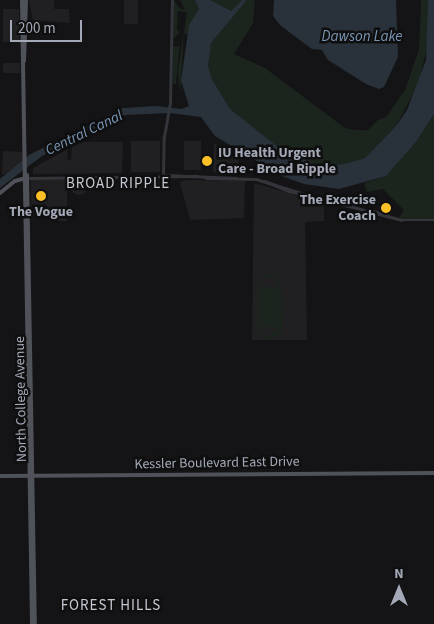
<!DOCTYPE html>
<style>
body{margin:0}
#map{position:relative;width:434px;height:624px;overflow:hidden;background:#141416;font-family:"Source Sans 3",sans-serif}
div>[style]{position:absolute}
.built>*{inset:0;background:#202023;transform-origin:0 0}
.round{border-radius:50%}
.green>*{inset:0;background:#1b241d;transform-origin:0 0}
.water>*{inset:0;background:#29323a}
.minor>*{height:2.5px;margin:-1.25px;padding:0 1.25px;transform-origin:1.25px;border-radius:1.25px;background:#34353b}
.major>*{height:4px;margin:-2px;padding:0 2px;transform-origin:2px;border-radius:2px;background:#50525a}
.dots>*{width:14px;height:14px;translate:-50% -50%;box-sizing:border-box;border:2px solid #0f0f10;border-radius:50%}
span{translate:-50% -50%;white-space:nowrap;text-align:center;line-height:1.15;-webkit-text-stroke:5px #0f0f10;paint-order:stroke}
.poi-label{font-size:14px;color:#a4a9b7;font-weight:700}
.left{translate:0 -50%;text-align:left}
.right{translate:-100% -50%;text-align:right}
.street-label{font-size:14px;color:#a4a9b7}
.water-label{font-size:15px;color:#7995b4;font-style:italic}
.neighbourhood-label{font-size:15px;color:#c6c8d2;letter-spacing:1px}
.north{position:absolute;left:374px;top:564px;width:50px;height:50px;-webkit-text-stroke:4px #0f0f10;paint-order:stroke;rotate:0deg;font-size:14px;font-weight:700;line-height:20px;text-align:center;color:#a4a9b7}
.north::after{content:'';display:block;margin:auto;width:18px;height:22px;background:#a4a9b7;clip-path:polygon(50% 0,100% 100%,50% 72%,0 100%)}
.scale{position:absolute;left:10px;top:20px;width:72px;height:22px;box-sizing:border-box;border:2px solid #a4a9b7;border-top:0;padding-left:6px;font-size:15px;line-height:18px;white-space:nowrap;color:#a4a9b7;-webkit-text-stroke:4px #0f0f10;paint-order:stroke}
</style>
<div id="map">
<div class="built">
<div style="clip-path:polygon(29px 0,54px 0,54px 9px,69px 9px,70px 23px,33px 20px)"></div>
<div style="left:124px;top:0;width:14px;height:24px"></div>
<div style="left:3px;top:9px;width:16px;height:33px"></div>
<div style="left:20px;top:63px;width:10px;height:17px;rotate:90deg"></div>
<div style="left:131px;top:141px;width:29px;height:31px"></div>
<div style="left:184px;top:141px;width:17px;height:29px"></div>
<div style="clip-path:polygon(84px 142px,123px 142px,122px 173px,33px 174px,33px 168px,68px 149px,67px 159px,71px 160px,72px 147px)"></div>
<div style="clip-path:polygon(214px 143px,224px 148px,224px 153px,238px 158px,239px 165px,252px 168px,252px 173px,213px 172px)"></div>
<div style="clip-path:polygon(3px 151px,23px 152px,23px 160px,6px 174px,2px 174px)"></div>
<div class="round" style="left:70px;top:177px;width:18px;height:18px"></div>
<div style="clip-path:polygon(31px 180px,67px 180px,67px 221px,49px 221px,49px 216px,31px 216px)"></div>
<div style="clip-path:polygon(183px 180px,245px 181px,244px 218px,190px 220px,180px 183px)"></div>
<div style="clip-path:polygon(254px 183px,324px 203px,324px 221px,305px 222px,307px 340px,252px 340px)"></div>
</div>
<div class="green">
<div style="clip-path:polygon(174px 0,179px 8px,185px 10px,180px 0,195px 0,199px 9px,187px 35px,184px 33px,180px 94px,178px 70px,187px 12px,178px 11px,177px 30px,180px 32px,173px 39px)"></div>
<div style="clip-path:polygon(210px 0,242px 0,232px 11px,221px 8px)"></div>
<div style="clip-path:polygon(247px 0,255px 0,253px 23px,234px 54px,265px 68px,345px 128px,356px 130px,368px 130px,378px 120px,386px 117px,405px 90px,419px 49px,421px 0,428px 0,429px 39px,418px 85px,396px 126px,365px 158px,345px 164px,319px 166px,277px 146px,230px 109px,212px 79px,208px 66px,209px 52px,211px 43px)"></div>
<div style="clip-path:polygon(180px 41px,176px 84px,173px 84px,173px 96px,173px 46px,179px 47px)"></div>
<div style="clip-path:polygon(434px 114px,434px 220px,398px 220px,404px 210px,383px 189px,367px 192px,364px 183px,386px 176px,416px 142px)"></div>
<div style="clip-path:polygon(evenodd,265px 275px,275px 276px,281px 285px,282px 332px,272px 339px,263px 337px,257px 328px,257px 285px,265px 275px,265px 277px,274px 278px,279px 287px,279px 328px,269px 337px,261px 333px,259px 326px,259px 285px,265px 277px)"></div>
<div style="left:260px;top:287px;width:18px;height:40px"></div>
</div>
<div class="water">
<div style="clip-path:polygon(195px 0,210px 0,231px 11px,242px 0,247px 0,211px 43px,208px 66px,212px 79px,230px 109px,277px 146px,319px 166px,345px 164px,365px 158px,396px 126px,407px 110px,426px 60px,428px 0,434px 0,434px 114px,416px 142px,386px 176px,339px 189px,304px 184px,282px 176px,215px 136px,201px 117px,170px 113px,125px 115px,42px 156px,0 188px,0 179px,29px 155px,123px 108px,156px 106px,181px 109px,189px 106px,181px 81px,189px 25px,199px 9px)"></div>
<div style="clip-path:polygon(274px 0,396px 0,398px 57px,384px 87px,379px 89px,366px 84px,328px 60px,322px 50px,312px 49px,281px 26px,273px 16px)"></div>
</div>
<div class="minor">
<div style="left:165px;top:175px;width:71px;rotate:2.4deg"></div>
<div style="left:163px;top:176px;width:39px;rotate:-89deg"></div>
<div style="left:164px;top:137px;width:35px;rotate:-80deg"></div>
<div style="left:170px;top:103px;width:103px;rotate:-88.9deg"></div>
<div style="left:30px;top:178px;width:167px;rotate:-0.7deg"></div>
<div style="left:206px;top:178px;width:50px;rotate:1.1deg"></div>
<div style="left:256px;top:179px;width:85px;rotate:17.2deg"></div>
<div style="left:337px;top:204px;width:17px;rotate:7deg"></div>
<div style="left:265px;top:181px;width:26px;rotate:23deg"></div>
<div style="left:289px;top:191px;width:39px;rotate:13deg"></div>
<div style="left:334px;top:202px;width:70px;rotate:14.8deg"></div>
<div style="left:402px;top:220px;width:32px"></div>
<div style="left:371px;top:210px;width:20px;rotate:20deg"></div>
</div>
<div class="major">
<div style="left:22px;top:0;width:624px;rotate:89.08deg"></div>
<div style="left:24px;top:61px;width:61px;rotate:-88.1deg"></div>
<div style="left:27px;top:175px;width:449px;rotate:89deg"></div>
<div style="left:0;top:193px;width:19px;rotate:-39deg"></div>
<div style="left:15px;top:181px;width:11px;rotate:-15deg"></div>
<div style="left:0;top:476px;width:434px;rotate:-0.4deg"></div>
</div>
<div class="dots">
<div style="left:207px;top:161px;background:#fbc026"></div>
<div style="left:41px;top:196px;background:#fbc026"></div>
<div style="left:386px;top:208px;background:#fbc026"></div>
</div>
<div class="poi-label">
<span class="left" style="left:218px;top:161px">IU Health Urgent<br>Care - Broad Ripple</span>
<span class="right" style="left:376px;top:208px">The Exercise<br>Coach</span>
<span style="left:41px;top:212px">The Vogue</span>
</div>
<div class="street-label">
<span style="left:21px;top:399px;rotate:-91deg">North College Avenue</span>
<span style="left:217px;top:463px;rotate:-1deg">Kessler Boulevard East Drive</span>
</div>
<div class="water-label">
<span style="left:362px;top:37px">Dawson Lake</span>
<span style="left:84px;top:133px;rotate:-26deg">Central Canal</span>
</div>
<div class="neighbourhood-label">
<span style="left:118px;top:184px">BROAD RIPPLE</span>
<span style="left:111px;top:606px">FOREST HILLS</span>
</div>
<div class="north">N</div>
<div class="scale">200 m</div>
</div>
